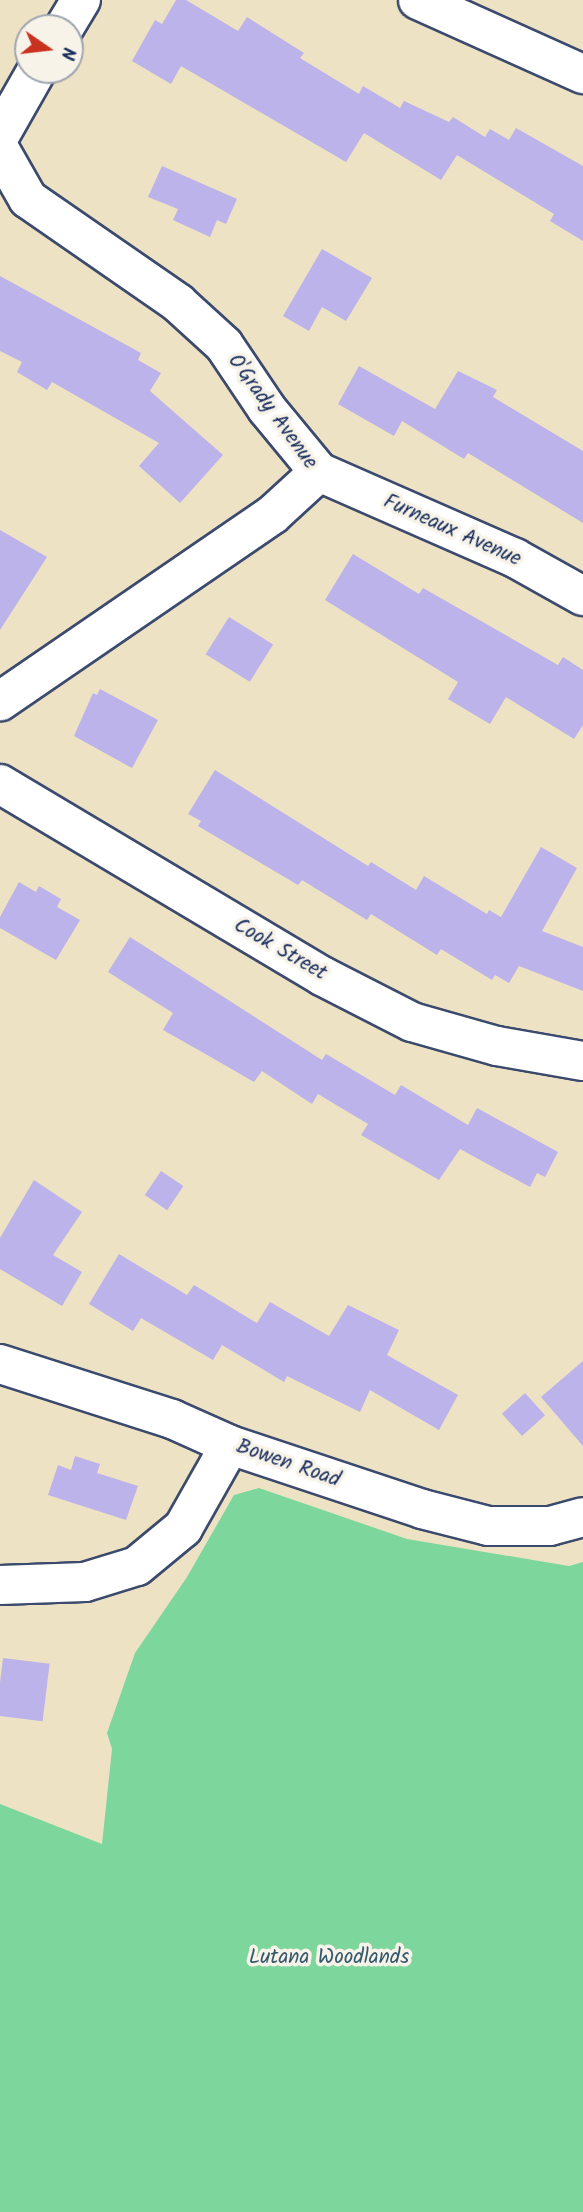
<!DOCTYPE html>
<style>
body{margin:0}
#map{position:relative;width:583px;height:2212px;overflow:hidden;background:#eee2c4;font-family:Kalam,sans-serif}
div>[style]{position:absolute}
.green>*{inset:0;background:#7dd79d}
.building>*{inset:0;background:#bbb3e9;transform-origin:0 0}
.roads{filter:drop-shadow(2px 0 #3b4a6d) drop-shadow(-2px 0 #3b4a6d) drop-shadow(0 2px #3b4a6d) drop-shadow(0 -2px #3b4a6d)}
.minor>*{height:38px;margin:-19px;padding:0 19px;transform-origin:19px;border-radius:19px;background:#fff}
span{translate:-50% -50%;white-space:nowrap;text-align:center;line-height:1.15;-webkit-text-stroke:7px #f7f3e8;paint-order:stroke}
.street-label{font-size:21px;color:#1b2f5e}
.park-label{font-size:21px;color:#34596e}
.north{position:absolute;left:14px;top:14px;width:70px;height:70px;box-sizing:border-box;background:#f7f3e8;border:2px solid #9fa5b1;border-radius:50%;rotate:104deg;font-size:19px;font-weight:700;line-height:28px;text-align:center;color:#1b2f5e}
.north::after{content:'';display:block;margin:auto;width:24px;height:32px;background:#c8321e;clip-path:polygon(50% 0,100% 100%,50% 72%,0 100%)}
</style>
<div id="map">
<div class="green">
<div style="clip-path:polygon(259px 1488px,407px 1539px,569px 1566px,583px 1562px,583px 2212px,0 2212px,0 1804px,102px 1844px,112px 1749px,107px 1733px,135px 1653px,187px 1577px,234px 1495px)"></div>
</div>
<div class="building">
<div style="clip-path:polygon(176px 0,186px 0,238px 31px,247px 17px,304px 53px,300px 58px,359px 94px,363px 86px,400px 108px,404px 101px,449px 122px,453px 117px,485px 137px,490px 129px,509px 140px,516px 128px,583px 166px,583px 241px,550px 221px,554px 214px,457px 155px,441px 180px,364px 133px,346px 162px,181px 66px,171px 84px,132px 61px,155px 20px,162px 24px)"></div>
<div style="clip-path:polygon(162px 166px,237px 199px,226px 224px,217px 220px,210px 237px,173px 220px,178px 209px,148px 197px)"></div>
<div style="clip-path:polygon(322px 249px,372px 278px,346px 321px,322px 307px,309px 331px,283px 316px)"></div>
<div style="clip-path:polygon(0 276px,141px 353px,138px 360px,161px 373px,150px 391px,223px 455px,180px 503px,139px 466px,159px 443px,52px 382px,47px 390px,17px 372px,22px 362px,0 351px)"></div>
<div style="clip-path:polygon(359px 366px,435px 409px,458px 371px,497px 390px,493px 397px,583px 451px,583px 523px,468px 453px,464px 459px,402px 421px,394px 436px,338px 404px)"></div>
<div style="clip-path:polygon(0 530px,47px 557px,0 630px)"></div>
<div style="clip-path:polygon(353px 554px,419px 594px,423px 588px,558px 665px,563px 657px,583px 670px,583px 725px,574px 739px,506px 697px,490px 724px,448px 699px,458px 682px,325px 600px)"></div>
<div style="left:229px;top:617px;width:52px;height:44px;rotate:32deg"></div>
<div style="clip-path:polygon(100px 689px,158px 720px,132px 768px,74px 736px,93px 693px,97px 695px)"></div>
<div style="clip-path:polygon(215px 770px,368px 866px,371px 862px,416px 890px,424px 876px,487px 914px,489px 910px,501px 917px,541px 847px,577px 868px,542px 931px,583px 947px,583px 991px,519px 966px,509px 983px,495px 975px,492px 980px,441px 949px,437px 955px,371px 914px,367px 920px,302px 880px,298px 885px,198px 826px,201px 821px,188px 814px)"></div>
<div style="clip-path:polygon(19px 882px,36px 892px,39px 886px,61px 899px,57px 907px,80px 920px,56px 960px,0 928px,0 917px)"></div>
<div style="clip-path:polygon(130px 937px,322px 1060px,326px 1054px,395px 1095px,401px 1085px,468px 1125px,477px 1108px,558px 1152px,545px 1177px,537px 1173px,530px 1187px,460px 1149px,439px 1180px,361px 1135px,368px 1124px,318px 1094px,312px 1104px,262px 1071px,254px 1082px,209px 1056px,163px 1030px,173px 1013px,108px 972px)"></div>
<div style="left:161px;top:1171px;width:27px;height:29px;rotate:34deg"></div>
<div style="clip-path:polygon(34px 1180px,82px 1212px,53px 1255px,82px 1272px,62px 1306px,0 1269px,0 1238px)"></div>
<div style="clip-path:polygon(119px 1254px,187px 1295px,194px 1285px,257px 1323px,270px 1302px,329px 1336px,348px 1305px,399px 1330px,387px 1355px,458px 1395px,439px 1430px,370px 1390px,360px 1412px,287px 1376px,284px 1382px,222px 1345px,213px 1360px,141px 1318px,133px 1331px,89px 1304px)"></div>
<div style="clip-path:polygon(583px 1361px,583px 1446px,541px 1397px)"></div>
<div style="left:525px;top:1393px;width:30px;height:31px;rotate:48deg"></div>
<div style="clip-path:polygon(75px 1456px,100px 1464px,97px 1473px,138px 1486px,126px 1520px,48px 1495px,58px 1465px,71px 1470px)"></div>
<div style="left:3px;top:1658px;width:47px;height:58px;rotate:7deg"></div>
</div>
<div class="roads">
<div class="minor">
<div style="left:418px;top:0;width:181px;rotate:24.2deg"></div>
<div style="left:64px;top:28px;width:33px;rotate:-59deg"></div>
<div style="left:0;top:135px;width:75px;rotate:-60.4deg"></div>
<div style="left:0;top:150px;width:56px;rotate:60.3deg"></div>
<div style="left:28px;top:199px;width:183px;rotate:34.7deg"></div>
<div style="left:178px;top:303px;width:62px;rotate:42.4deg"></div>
<div style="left:224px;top:345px;width:77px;rotate:56.1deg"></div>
<div style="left:267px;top:409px;width:82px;rotate:50.5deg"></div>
<div style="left:319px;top:472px;width:64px;rotate:137.5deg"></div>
<div style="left:272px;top:515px;width:330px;rotate:145.6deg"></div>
<div style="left:319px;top:472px;width:214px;rotate:23.7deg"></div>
<div style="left:515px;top:558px;width:78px;rotate:29.2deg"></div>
<div style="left:0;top:784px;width:375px;rotate:30.8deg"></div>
<div style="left:322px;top:976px;width:101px;rotate:27.1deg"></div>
<div style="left:412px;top:1022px;width:88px;rotate:15.8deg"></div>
<div style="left:497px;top:1046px;width:87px;rotate:9.9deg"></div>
<div style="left:0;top:1364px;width:181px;rotate:17.7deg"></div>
<div style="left:172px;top:1419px;width:64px;rotate:24.1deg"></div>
<div style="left:230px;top:1445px;width:202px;rotate:18.4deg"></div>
<div style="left:422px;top:1509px;width:68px;rotate:14.4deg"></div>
<div style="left:488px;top:1526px;width:62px"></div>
<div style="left:550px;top:1526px;width:34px;rotate:-15deg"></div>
<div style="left:0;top:1585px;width:85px;rotate:-2deg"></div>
<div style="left:85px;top:1582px;width:54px;rotate:-17.1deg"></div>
<div style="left:137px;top:1566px;width:60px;rotate:-39.6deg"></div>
<div style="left:183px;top:1528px;width:95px;rotate:-60.5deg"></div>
</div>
</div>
<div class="street-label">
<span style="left:272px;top:412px;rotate:54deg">O'Grady Avenue</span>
<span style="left:452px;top:531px;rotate:24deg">Furneaux Avenue</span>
<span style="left:280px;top:950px;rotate:30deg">Cook Street</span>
<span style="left:288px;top:1464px;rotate:19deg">Bowen Road</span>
</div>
<div class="park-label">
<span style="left:329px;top:1958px">Lutana Woodlands</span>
</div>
<div class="north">N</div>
</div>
